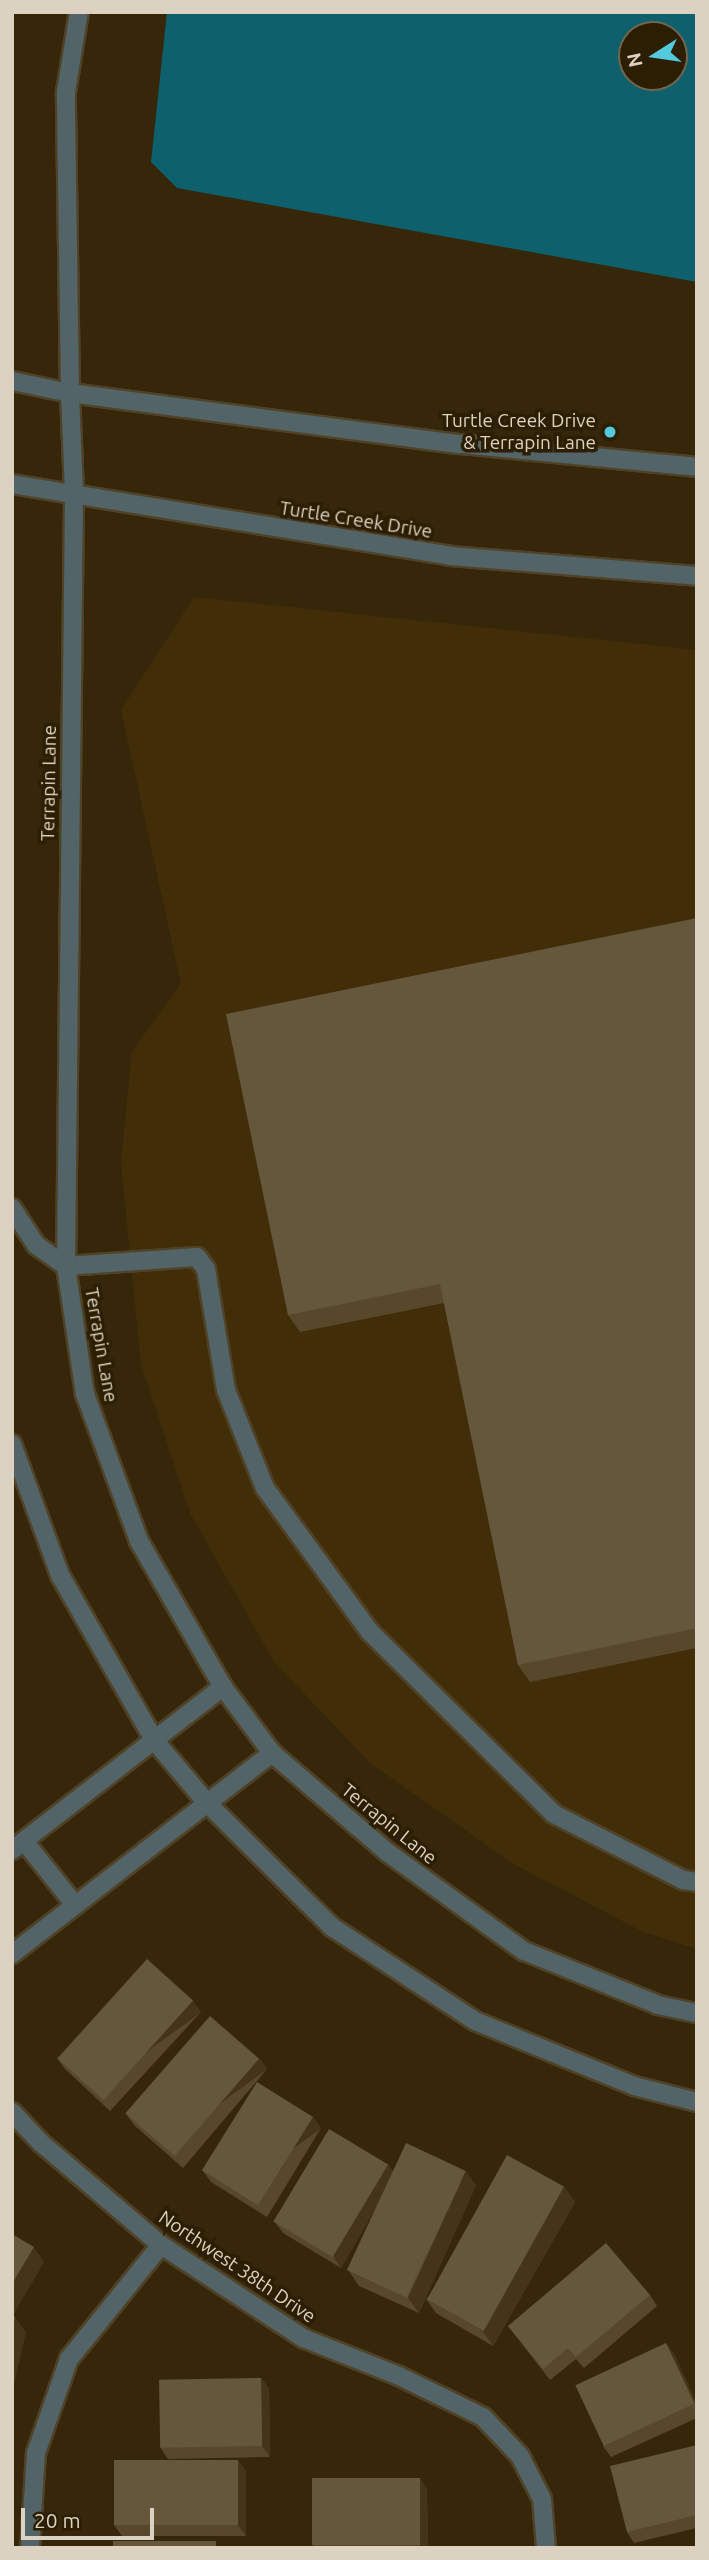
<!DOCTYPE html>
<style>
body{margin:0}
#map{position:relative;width:709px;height:2560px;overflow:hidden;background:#36270a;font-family:Ubuntu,sans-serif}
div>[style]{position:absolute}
.built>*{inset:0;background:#412e08}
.water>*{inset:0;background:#0d606c}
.roads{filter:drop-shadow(2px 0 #504227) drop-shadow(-2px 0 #504227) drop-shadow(0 2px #504227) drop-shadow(0 -2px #504227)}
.service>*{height:18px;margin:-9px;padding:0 9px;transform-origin:9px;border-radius:9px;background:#526467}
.minor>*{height:18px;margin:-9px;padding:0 9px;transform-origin:9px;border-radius:9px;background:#526467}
.tertiary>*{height:18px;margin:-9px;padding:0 9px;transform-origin:9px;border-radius:9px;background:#526467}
.wall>*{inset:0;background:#57482c}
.shaded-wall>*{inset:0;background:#443518;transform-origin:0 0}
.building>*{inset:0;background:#65573c;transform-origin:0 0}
.dots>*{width:19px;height:19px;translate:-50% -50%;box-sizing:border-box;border:4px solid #2c1e01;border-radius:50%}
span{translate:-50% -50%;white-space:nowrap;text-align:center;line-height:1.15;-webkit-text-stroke:7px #2c1e01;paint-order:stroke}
.poi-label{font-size:19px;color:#dbd2c1}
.right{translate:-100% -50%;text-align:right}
.street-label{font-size:19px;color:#dbd2c1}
.frame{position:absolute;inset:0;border:14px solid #dbd2c1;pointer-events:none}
.north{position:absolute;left:618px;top:21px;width:70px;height:70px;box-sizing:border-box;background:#2c1e01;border:2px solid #72664e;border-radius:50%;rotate:258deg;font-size:19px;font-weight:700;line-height:28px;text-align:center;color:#dbd2c1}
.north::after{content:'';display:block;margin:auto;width:24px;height:32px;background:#54cadd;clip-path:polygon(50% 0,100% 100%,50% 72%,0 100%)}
.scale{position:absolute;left:21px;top:2508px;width:133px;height:32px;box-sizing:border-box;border:4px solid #dbd2c1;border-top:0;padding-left:9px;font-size:21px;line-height:24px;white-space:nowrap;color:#dbd2c1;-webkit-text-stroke:5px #2c1e01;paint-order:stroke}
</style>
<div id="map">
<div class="built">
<div style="clip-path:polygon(194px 597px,697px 650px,697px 1949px,643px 1932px,512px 1863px,370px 1763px,274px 1662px,190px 1513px,141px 1364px,121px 1163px,132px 1051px,181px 984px,121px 710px)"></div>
</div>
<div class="water">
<div style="clip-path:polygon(evenodd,167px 12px,697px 12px,697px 282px,177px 188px,151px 162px,167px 12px,632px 35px,674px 35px,674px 77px,632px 77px,632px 35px)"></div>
</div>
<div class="roads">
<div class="service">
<div style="left:70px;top:393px;width:301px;rotate:-90.8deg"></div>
<div style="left:66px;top:92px;width:81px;rotate:-80.8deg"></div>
<div style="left:66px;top:1266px;width:131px;rotate:-3.9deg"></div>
<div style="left:197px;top:1257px;width:15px;rotate:53deg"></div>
<div style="left:206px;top:1269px;width:123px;rotate:80.6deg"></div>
<div style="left:226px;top:1390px;width:105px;rotate:68.3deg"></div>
<div style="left:265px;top:1488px;width:178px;rotate:53.9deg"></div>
<div style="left:370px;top:1632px;width:259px;rotate:44.7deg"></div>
<div style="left:554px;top:1814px;width:145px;rotate:27.1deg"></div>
<div style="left:683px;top:1880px;width:14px;rotate:8deg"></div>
<div style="left:24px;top:1841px;width:82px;rotate:51.4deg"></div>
</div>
<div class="minor">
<div style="left:12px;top:1850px;width:267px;rotate:-37.7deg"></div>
<div style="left:12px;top:1954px;width:329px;rotate:-37.7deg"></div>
<div style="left:12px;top:2112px;width:41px;rotate:47deg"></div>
<div style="left:40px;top:2142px;width:159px;rotate:40.4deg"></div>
<div style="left:161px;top:2245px;width:170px;rotate:33.2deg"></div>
<div style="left:303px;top:2338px;width:103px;rotate:21.6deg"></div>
<div style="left:399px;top:2376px;width:93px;rotate:26deg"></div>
<div style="left:483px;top:2417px;width:54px;rotate:46.5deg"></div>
<div style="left:520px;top:2456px;width:48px;rotate:62.9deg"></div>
<div style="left:542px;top:2499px;width:49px;rotate:85.3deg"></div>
<div style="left:30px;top:2548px;width:95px;rotate:-86.4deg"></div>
<div style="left:36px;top:2453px;width:100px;rotate:-70.7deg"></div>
<div style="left:69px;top:2359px;width:146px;rotate:-51.1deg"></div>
</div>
<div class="tertiary">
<div style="left:12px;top:381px;width:59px;rotate:11.7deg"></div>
<div style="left:70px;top:393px;width:393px;rotate:7.5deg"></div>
<div style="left:460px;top:444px;width:238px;rotate:5.5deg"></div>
<div style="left:70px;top:393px;width:100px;rotate:87.7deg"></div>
<div style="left:74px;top:493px;width:773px;rotate:90.59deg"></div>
<div style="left:66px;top:1266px;width:129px;rotate:81.6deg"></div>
<div style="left:85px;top:1394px;width:157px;rotate:69.8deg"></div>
<div style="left:139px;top:1541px;width:168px;rotate:60.1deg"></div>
<div style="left:223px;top:1687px;width:82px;rotate:53.4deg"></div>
<div style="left:272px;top:1753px;width:152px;rotate:40.7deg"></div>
<div style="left:387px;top:1852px;width:169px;rotate:35.9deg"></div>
<div style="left:524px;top:1951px;width:144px;rotate:21.9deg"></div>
<div style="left:658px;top:2005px;width:40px;rotate:12deg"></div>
<div style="left:12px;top:484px;width:444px;rotate:9.3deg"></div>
<div style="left:450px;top:556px;width:248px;rotate:4.6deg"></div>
<div style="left:12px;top:1208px;width:44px;rotate:57deg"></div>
<div style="left:36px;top:1245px;width:37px;rotate:35deg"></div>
<div style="left:12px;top:1444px;width:140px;rotate:69.9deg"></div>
<div style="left:60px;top:1575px;width:190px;rotate:60.3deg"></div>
<div style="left:154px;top:1740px;width:82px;rotate:49.9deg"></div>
<div style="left:207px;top:1803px;width:176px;rotate:44.8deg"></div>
<div style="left:332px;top:1927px;width:171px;rotate:33.3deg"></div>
<div style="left:475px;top:2021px;width:172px;rotate:22.2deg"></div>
<div style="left:634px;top:2086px;width:65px;rotate:14.3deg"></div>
</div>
</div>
<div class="wall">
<div style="clip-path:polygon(697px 918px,697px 1648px,530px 1682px,518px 1665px,444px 1303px,300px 1332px,288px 1315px)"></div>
<div style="clip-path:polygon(201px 2012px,110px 2111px,65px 2069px,57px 2058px)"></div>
<div style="clip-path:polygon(259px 2058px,267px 2069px,183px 2168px,134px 2125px,126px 2114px)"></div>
<div style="clip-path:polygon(313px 2117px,321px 2128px,267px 2217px,211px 2182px,203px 2171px)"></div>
<div style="clip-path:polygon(388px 2164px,393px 2172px,476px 2185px,419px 2313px,359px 2286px,349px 2271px,382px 2197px,341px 2268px,283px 2233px,275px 2222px)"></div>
<div style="clip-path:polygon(564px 2187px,575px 2202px,493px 2346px,436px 2313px,426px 2299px)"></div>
<div style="clip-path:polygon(650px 2295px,657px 2306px,584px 2368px,576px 2359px,550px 2380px,508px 2326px)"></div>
<div style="clip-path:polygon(666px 2343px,674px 2354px,697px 2404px,697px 2418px,611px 2457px,603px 2446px)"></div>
<div style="clip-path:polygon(261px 2378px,269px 2389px,270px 2457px,168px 2459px,160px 2447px)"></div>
<div style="clip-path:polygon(697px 2445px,697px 2528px,634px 2543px,627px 2532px)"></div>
<div style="clip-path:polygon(246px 2471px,246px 2536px,122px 2536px,114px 2525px)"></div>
<div style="clip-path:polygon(427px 2489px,428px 2548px,313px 2548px,312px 2546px)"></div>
</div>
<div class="shaded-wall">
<div style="left:193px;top:2001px;width:14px;height:134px;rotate:54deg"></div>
<div style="left:259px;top:2058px;width:14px;height:129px;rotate:54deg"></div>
<div style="left:313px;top:2117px;width:14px;height:104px;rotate:54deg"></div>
<div style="clip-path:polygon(388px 2164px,395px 2175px,341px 2268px,333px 2256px)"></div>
<div style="clip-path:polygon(466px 2171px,476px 2185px,419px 2313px,408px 2298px)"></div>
<div style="clip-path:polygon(564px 2187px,575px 2202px,493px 2346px,483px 2332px)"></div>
<div style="clip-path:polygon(34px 2247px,44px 2262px,12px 2317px,12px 2284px)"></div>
<div style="clip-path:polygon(15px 2317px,26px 2332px,14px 2385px,12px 2382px,12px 2332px)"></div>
<div style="clip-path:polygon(666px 2343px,674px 2354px,697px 2404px,697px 2408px)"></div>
<div style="clip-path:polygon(261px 2378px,269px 2389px,270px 2457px,262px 2446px)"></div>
<div style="clip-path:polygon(238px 2460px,246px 2471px,246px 2536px,238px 2525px)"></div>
<div style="clip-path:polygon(420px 2478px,427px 2489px,428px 2548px,422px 2548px,420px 2545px)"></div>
</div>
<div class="building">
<div style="clip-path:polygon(697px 918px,697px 1628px,518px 1665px,440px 1284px,288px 1315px,226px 1014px)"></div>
<div style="left:147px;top:1959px;width:62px;height:134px;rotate:42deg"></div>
<div style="left:210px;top:2016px;width:65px;height:129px;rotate:41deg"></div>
<div style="left:257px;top:2082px;width:66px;height:104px;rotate:32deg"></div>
<div style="left:329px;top:2129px;width:69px;height:108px;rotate:31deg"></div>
<div style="left:406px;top:2143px;width:66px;height:140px;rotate:25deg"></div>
<div style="left:507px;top:2155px;width:65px;height:165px;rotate:29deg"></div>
<div style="clip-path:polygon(12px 2234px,34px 2247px,12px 2284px)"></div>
<div style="clip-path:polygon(606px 2243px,650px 2295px,576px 2357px,568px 2348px,543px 2369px,508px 2326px)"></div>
<div style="clip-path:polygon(12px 2316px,15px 2317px,12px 2332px)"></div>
<div style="left:666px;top:2343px;width:67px;height:100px;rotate:65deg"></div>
<div style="left:261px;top:2378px;width:68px;height:102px;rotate:89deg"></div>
<div style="clip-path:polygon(697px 2445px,697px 2515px,627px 2532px,610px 2466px)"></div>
<div style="left:114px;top:2460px;width:124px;height:65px"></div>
<div style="left:420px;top:2478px;width:67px;height:108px;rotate:90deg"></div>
<div style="left:113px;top:2541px;width:103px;height:7px"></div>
</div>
<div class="dots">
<div style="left:610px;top:432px;background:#54cadd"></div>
</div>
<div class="poi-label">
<span class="right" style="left:596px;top:432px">Turtle Creek Drive<br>&amp; Terrapin Lane</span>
</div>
<div class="street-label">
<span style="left:356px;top:520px;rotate:9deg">Turtle Creek Drive</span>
<span style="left:49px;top:783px;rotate:-89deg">Terrapin Lane</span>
<span style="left:101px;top:1345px;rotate:80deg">Terrapin Lane</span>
<span style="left:389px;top:1824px;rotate:39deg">Terrapin Lane</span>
<span style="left:237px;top:2267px;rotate:34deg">Northwest 38th Drive</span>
</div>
<div class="frame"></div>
<div class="north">N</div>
<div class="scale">20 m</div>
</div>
